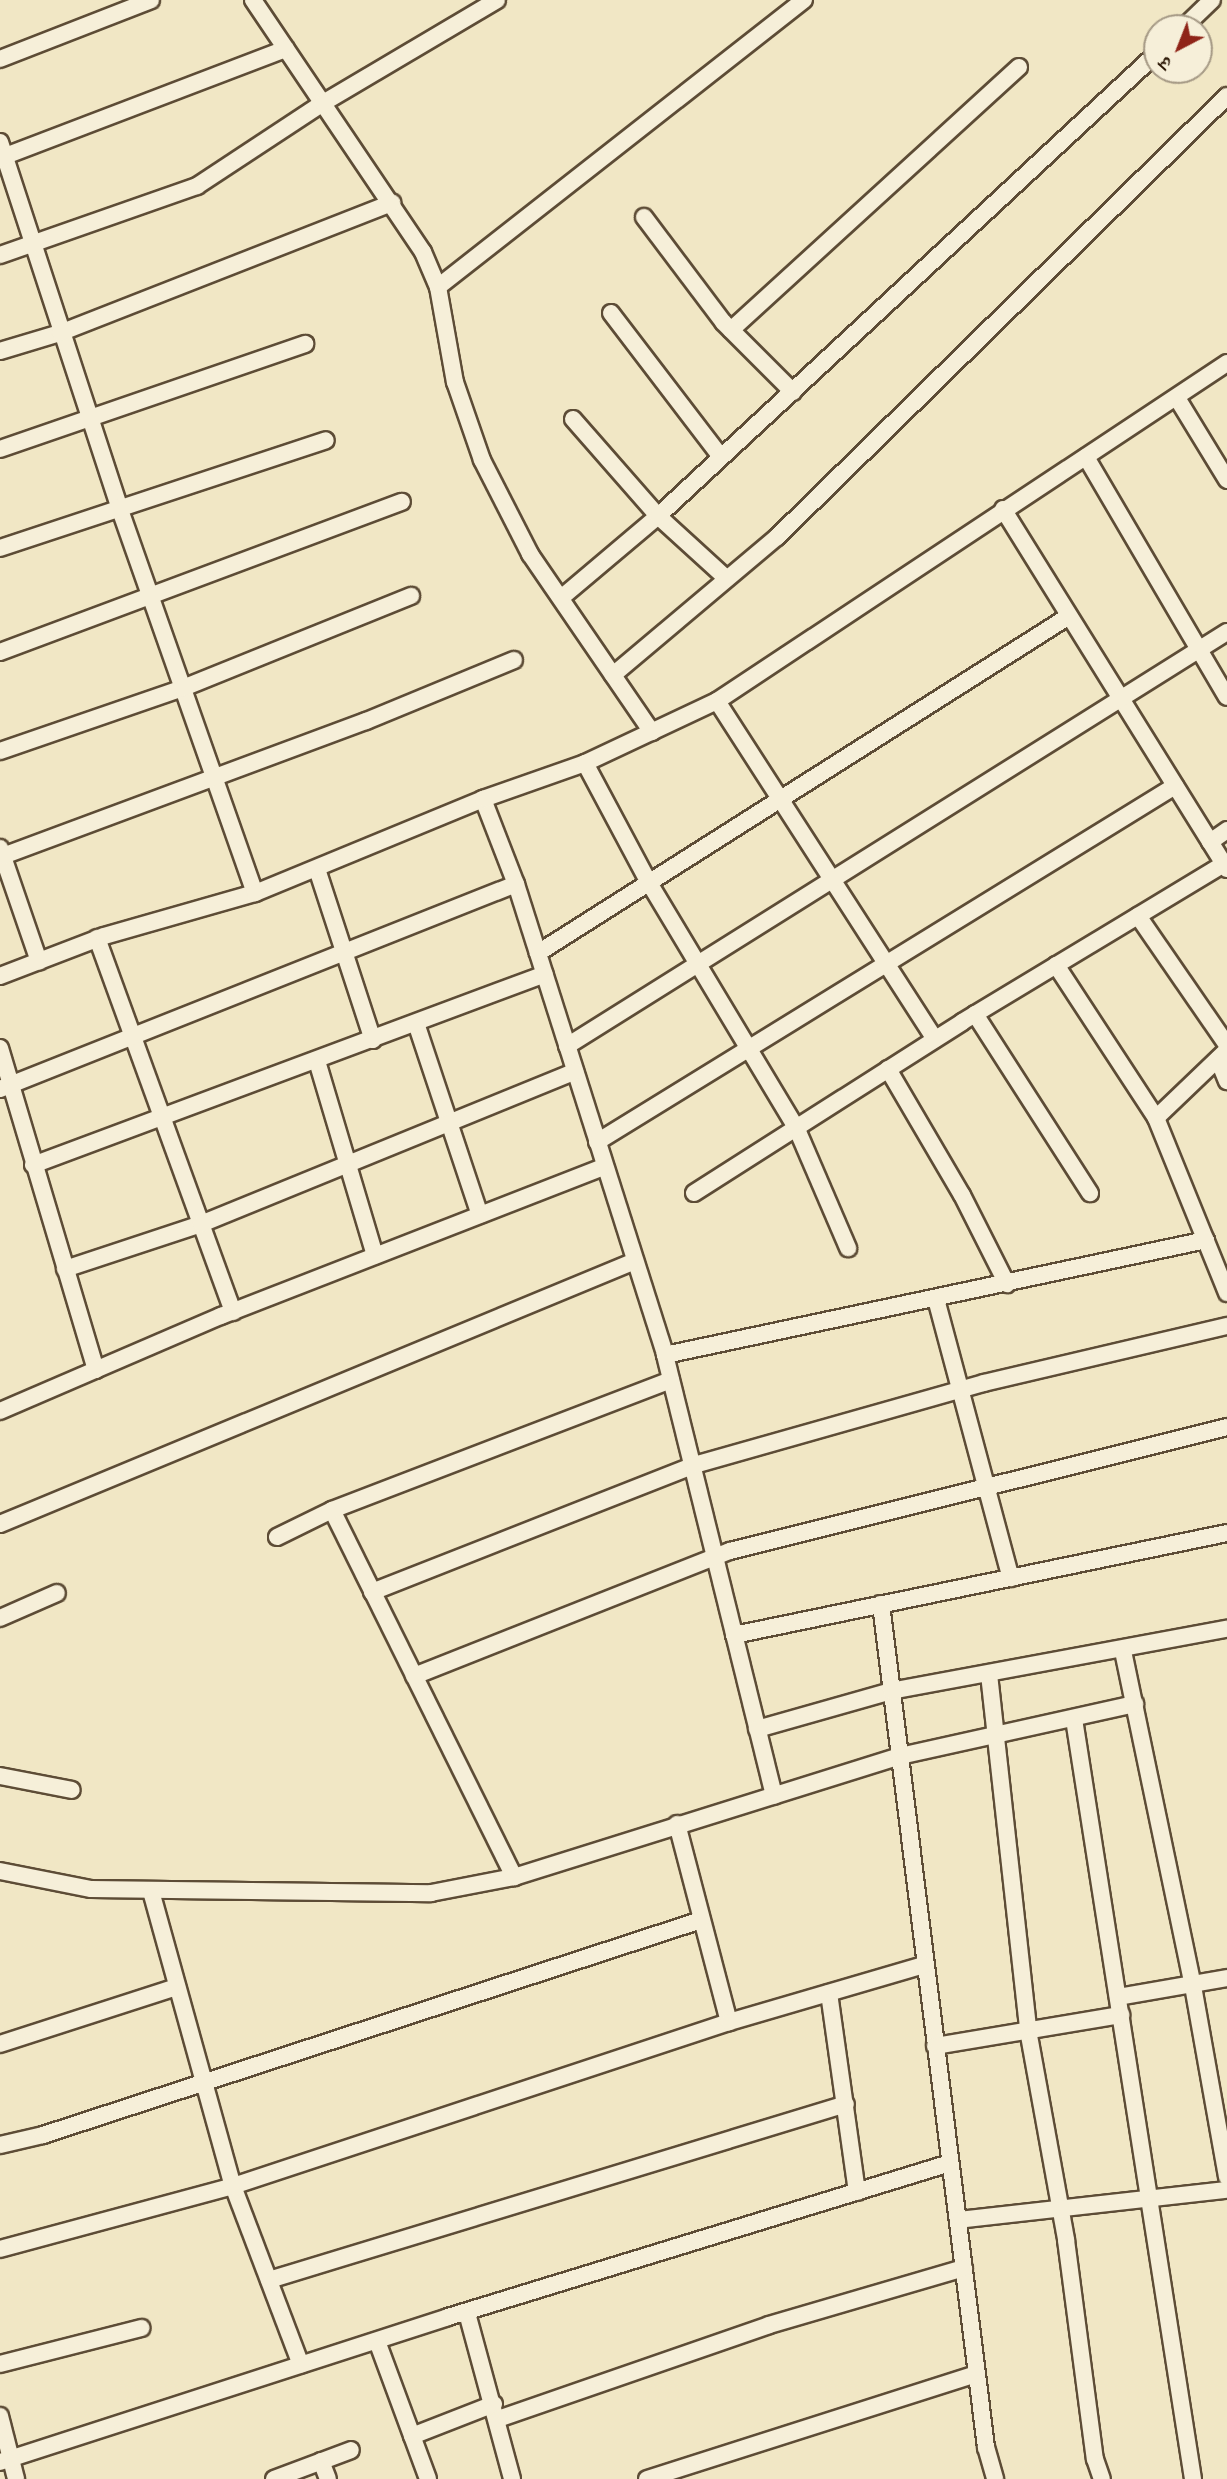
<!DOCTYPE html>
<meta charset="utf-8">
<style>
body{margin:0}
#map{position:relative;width:1227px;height:2479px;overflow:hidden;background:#f1e7c5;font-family:"Libre Caslon Text","Noto Serif Devanagari",serif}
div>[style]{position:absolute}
.roads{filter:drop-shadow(2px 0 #5d4c36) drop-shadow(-2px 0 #5d4c36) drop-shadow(0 2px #5d4c36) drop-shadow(0 -2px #5d4c36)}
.street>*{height:16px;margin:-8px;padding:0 8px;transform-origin:8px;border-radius:8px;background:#f6efd9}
span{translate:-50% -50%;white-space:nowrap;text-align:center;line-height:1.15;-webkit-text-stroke:5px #f6efd9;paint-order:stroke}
.north{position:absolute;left:1143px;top:14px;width:70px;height:70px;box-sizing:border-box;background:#f6efd9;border:2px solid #a59985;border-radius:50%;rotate:222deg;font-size:19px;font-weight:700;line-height:28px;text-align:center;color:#2c1806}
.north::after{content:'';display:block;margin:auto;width:24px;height:32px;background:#8f2418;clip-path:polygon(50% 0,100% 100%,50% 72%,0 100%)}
</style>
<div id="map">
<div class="roads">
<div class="street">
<div style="left:253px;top:0;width:304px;rotate:56deg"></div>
<div style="left:423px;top:252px;width:38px;rotate:67deg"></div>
<div style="left:438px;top:287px;width:97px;rotate:79.9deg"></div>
<div style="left:455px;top:382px;width:83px;rotate:70.9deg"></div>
<div style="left:482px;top:460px;width:106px;rotate:62.9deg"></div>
<div style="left:530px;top:554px;width:216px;rotate:55.6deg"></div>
<div style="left:1183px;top:28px;width:40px;rotate:-44deg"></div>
<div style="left:0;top:59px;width:162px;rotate:-21.3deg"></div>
<div style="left:0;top:142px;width:384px;rotate:71.9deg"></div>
<div style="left:119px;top:507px;width:409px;rotate:70.6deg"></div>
<div style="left:0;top:158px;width:306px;rotate:-20.9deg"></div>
<div style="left:644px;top:217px;width:131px;rotate:53deg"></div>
<div style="left:723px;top:322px;width:99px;rotate:45deg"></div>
<div style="left:0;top:255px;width:209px;rotate:-19.3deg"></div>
<div style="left:197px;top:186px;width:151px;rotate:-33.4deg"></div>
<div style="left:323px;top:103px;width:202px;rotate:-30.6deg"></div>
<div style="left:438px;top:287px;width:465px;rotate:-38.1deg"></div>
<div style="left:611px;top:313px;width:181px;rotate:52.6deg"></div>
<div style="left:731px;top:330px;width:390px;rotate:-42.4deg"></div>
<div style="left:0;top:351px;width:63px;rotate:-16.7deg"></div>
<div style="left:60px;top:333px;width:357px;rotate:-21.4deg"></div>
<div style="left:1177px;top:398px;width:96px;rotate:58.6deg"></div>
<div style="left:573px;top:419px;width:129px;rotate:48.8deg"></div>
<div style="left:658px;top:516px;width:93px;rotate:42.4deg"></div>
<div style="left:0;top:449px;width:323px;rotate:-19deg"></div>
<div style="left:1086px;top:457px;width:278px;rotate:59.6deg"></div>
<div style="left:1003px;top:509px;width:424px;rotate:58.1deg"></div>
<div style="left:0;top:548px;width:343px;rotate:-18.3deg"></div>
<div style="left:561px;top:598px;width:127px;rotate:-40.2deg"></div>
<div style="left:658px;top:516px;width:681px;rotate:-42.86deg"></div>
<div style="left:0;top:652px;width:429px;rotate:-20.5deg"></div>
<div style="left:613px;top:675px;width:214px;rotate:-40.1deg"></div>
<div style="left:777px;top:537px;width:630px;rotate:-44.42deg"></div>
<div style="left:717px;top:701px;width:402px;rotate:57.2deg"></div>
<div style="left:0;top:751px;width:194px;rotate:-19deg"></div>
<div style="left:183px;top:688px;width:246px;rotate:-22deg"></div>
<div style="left:585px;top:763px;width:134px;rotate:61.9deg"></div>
<div style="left:648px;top:881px;width:287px;rotate:59deg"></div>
<div style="left:796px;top:1127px;width:132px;rotate:66.7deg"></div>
<div style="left:483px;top:799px;width:91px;rotate:68.8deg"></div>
<div style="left:516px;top:884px;width:494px;rotate:72.4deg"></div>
<div style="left:665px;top:1355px;width:454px;rotate:76.1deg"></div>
<div style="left:1210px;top:842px;width:21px;rotate:-35deg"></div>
<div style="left:0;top:848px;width:120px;rotate:71deg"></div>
<div style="left:3px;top:856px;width:387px;rotate:-20.4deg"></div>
<div style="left:366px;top:721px;width:160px;rotate:-22.4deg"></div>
<div style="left:317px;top:869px;width:180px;rotate:71.9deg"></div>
<div style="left:1138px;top:916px;width:157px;rotate:55.4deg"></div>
<div style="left:97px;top:938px;width:398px;rotate:70deg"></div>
<div style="left:538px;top:953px;width:629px;rotate:-32.4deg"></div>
<div style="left:1056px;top:965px;width:183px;rotate:56.8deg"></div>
<div style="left:1156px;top:1118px;width:189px;rotate:67.9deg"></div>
<div style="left:0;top:976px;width:111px;rotate:-21deg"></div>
<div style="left:104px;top:936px;width:157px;rotate:-15.9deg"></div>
<div style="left:255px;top:893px;width:247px;rotate:-22.4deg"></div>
<div style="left:483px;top:799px;width:108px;rotate:-19.4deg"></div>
<div style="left:585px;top:763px;width:146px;rotate:-25.2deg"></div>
<div style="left:717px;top:701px;width:612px;rotate:-33.53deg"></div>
<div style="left:975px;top:1014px;width:213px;rotate:57.3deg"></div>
<div style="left:416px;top:1023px;width:202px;rotate:71.6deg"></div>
<div style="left:567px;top:1046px;width:779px;rotate:-32.1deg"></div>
<div style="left:0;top:1048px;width:336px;rotate:73.4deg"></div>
<div style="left:1218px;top:1059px;width:24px;rotate:68deg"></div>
<div style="left:317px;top:1061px;width:203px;rotate:73.4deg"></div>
<div style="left:888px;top:1069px;width:146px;rotate:59.6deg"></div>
<div style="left:962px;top:1195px;width:100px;rotate:63.2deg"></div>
<div style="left:0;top:1089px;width:555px;rotate:-21.67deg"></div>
<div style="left:1156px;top:1118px;width:98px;rotate:-43.8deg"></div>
<div style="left:597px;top:1142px;width:679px;rotate:-31.63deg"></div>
<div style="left:33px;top:1165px;width:546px;rotate:-20.46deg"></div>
<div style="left:694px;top:1193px;width:318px;rotate:-32.5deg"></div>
<div style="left:962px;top:1022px;width:306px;rotate:-31.1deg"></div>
<div style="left:65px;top:1269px;width:143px;rotate:-18.3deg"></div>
<div style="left:201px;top:1224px;width:404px;rotate:-22.2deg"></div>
<div style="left:936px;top:1299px;width:289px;rotate:75deg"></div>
<div style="left:665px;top:1355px;width:553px;rotate:-12deg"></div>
<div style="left:0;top:1411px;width:241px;rotate:-23.3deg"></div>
<div style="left:221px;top:1316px;width:412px;rotate:-21.3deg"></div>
<div style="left:332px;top:1510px;width:410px;rotate:63.6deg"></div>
<div style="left:0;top:1524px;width:687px;rotate:-22.5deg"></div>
<div style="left:277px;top:1537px;width:61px;rotate:-26.1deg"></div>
<div style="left:332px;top:1510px;width:363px;rotate:-21deg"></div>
<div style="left:372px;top:1592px;width:346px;rotate:-21.5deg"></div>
<div style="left:694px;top:1465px;width:301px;rotate:-15.8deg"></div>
<div style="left:984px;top:1383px;width:250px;rotate:-13.2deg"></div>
<div style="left:881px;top:1604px;width:850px;rotate:82.9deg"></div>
<div style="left:986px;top:2447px;width:33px;rotate:74deg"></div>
<div style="left:0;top:1618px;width:62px;rotate:-23.7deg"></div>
<div style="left:734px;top:1635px;width:503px;rotate:-11.69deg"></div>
<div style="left:1123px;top:1651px;width:342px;rotate:78.2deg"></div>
<div style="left:1193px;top:1986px;width:194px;rotate:79.9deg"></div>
<div style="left:989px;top:1674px;width:358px;rotate:83.7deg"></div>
<div style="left:1028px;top:2030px;width:213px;rotate:79.7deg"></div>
<div style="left:1066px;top:2240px;width:221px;rotate:82.5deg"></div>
<div style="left:1095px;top:2459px;width:21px;rotate:71deg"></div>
<div style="left:414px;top:1676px;width:340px;rotate:-21.6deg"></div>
<div style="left:730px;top:1551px;width:512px;rotate:-14.01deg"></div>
<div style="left:1074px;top:1719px;width:769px;rotate:81.1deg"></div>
<div style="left:757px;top:1729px;width:139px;rotate:-15.8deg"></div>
<div style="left:891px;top:1691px;width:342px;rotate:-10.5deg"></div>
<div style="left:0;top:1776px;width:73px;rotate:11deg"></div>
<div style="left:677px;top:1824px;width:205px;rotate:75.3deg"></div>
<div style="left:0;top:1871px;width:93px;rotate:11.2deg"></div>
<div style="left:91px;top:1889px;width:340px;rotate:0.7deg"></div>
<div style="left:431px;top:1893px;width:85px;rotate:-10.9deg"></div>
<div style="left:514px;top:1877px;width:405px;rotate:-17.4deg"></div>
<div style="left:900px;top:1756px;width:241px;rotate:-12.5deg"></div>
<div style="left:151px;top:1891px;width:306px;rotate:74.5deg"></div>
<div style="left:233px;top:2186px;width:191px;rotate:69.2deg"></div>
<div style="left:829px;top:1993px;width:201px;rotate:82deg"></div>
<div style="left:1118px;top:1997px;width:111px;rotate:-9.9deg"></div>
<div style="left:0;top:2044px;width:186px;rotate:-17.9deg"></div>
<div style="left:935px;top:2046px;width:189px;rotate:-9.5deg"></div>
<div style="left:0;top:2145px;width:44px;rotate:-13.1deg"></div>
<div style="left:43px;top:2135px;width:692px;rotate:-18.09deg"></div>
<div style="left:958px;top:2220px;width:271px;rotate:-6.4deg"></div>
<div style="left:0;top:2249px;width:241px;rotate:-15.1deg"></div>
<div style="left:233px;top:2186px;width:522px;rotate:-18.3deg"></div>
<div style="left:729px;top:2022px;width:203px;rotate:-16.3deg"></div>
<div style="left:269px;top:2280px;width:603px;rotate:-16.96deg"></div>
<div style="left:467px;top:2313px;width:172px;rotate:74.8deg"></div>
<div style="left:377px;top:2341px;width:147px;rotate:69.7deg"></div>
<div style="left:0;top:2364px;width:146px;rotate:-14.3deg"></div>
<div style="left:0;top:2416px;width:65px;rotate:75.7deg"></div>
<div style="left:498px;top:2419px;width:287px;rotate:-19.1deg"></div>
<div style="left:769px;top:2325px;width:203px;rotate:-16.3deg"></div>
<div style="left:412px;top:2436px;width:88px;rotate:-21.3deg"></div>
<div style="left:321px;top:2461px;width:19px;rotate:69deg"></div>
<div style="left:0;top:2462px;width:471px;rotate:-17.9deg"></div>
<div style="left:448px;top:2317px;width:525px;rotate:-17.05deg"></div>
<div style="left:274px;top:2479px;width:82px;rotate:-20.6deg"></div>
<div style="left:647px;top:2479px;width:346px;rotate:-17.7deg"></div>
</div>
</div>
<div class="north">उ</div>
</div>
